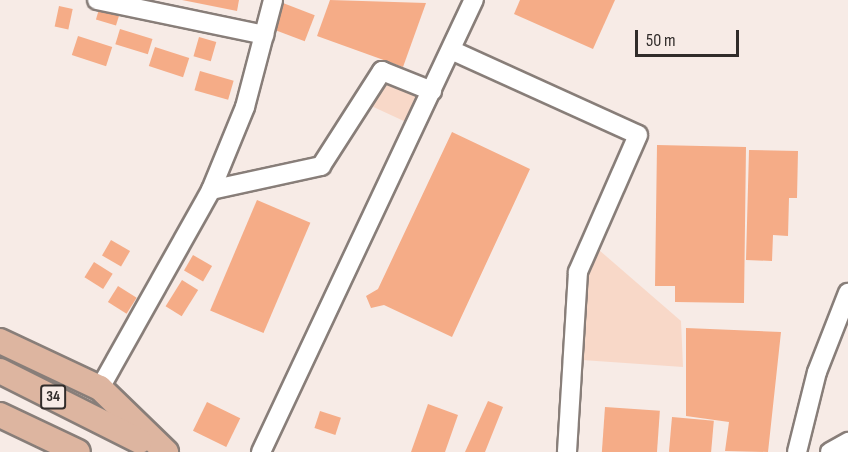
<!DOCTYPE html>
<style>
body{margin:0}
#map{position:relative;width:848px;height:452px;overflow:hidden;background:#f7ebe6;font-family:"Sofia Sans Condensed",sans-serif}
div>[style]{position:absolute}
.green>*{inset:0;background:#f8d8c8}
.building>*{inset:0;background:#f5ac87;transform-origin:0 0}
.roads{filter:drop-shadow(2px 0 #887e79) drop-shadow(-2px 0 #887e79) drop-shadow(0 2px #887e79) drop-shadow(0 -2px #887e79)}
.minor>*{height:18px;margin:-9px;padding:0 9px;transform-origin:9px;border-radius:9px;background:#fff}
.major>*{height:24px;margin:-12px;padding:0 12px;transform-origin:12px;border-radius:12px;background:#ddb5a0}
span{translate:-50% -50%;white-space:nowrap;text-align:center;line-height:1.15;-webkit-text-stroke:4.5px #f7ebe6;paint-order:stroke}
.shield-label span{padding:2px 4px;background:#f7ebe6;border:2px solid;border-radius:4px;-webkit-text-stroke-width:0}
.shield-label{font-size:15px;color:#312c2a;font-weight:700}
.scale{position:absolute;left:635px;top:30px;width:104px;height:27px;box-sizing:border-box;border:3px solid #312c2a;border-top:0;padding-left:8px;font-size:18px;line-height:21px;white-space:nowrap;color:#312c2a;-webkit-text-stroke:4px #f7ebe6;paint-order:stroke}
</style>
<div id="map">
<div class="green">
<div style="clip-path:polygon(392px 77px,419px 90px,406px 122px,367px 104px,378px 82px)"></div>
<div style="clip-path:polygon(599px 250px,681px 321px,683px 367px,582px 360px,588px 269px)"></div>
</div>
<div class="building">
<div style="clip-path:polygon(182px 0,239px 0,237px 11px)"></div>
<div style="clip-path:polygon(330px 0,426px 3px,403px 67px,317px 36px)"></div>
<div style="clip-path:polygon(520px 0,615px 0,593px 49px,514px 14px)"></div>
<div style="left:283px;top:3px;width:34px;height:28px;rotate:21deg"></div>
<div style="left:59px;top:6px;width:14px;height:21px;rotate:12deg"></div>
<div style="left:100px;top:6px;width:21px;height:14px;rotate:17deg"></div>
<div style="left:120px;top:29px;width:34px;height:16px;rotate:17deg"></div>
<div style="left:78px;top:36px;width:36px;height:20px;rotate:18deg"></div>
<div style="left:199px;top:37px;width:18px;height:20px;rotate:16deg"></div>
<div style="left:155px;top:47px;width:36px;height:20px;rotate:18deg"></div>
<div style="left:200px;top:71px;width:35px;height:20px;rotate:16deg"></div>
<div style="clip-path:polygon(452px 132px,530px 169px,452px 337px,384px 305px,371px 308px,366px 296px,378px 289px)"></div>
<div style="clip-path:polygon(657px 145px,746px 147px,744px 303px,675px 302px,675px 286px,655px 286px)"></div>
<div style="clip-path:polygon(749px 150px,798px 151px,797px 198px,789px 198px,788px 236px,773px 235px,772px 261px,746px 260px)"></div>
<div style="left:257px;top:200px;width:58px;height:120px;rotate:23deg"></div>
<div style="left:111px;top:240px;width:22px;height:18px;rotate:30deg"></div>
<div style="left:193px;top:255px;width:22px;height:18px;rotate:30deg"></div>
<div style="left:94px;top:262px;width:22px;height:18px;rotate:32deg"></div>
<div style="left:182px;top:280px;width:19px;height:31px;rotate:32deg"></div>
<div style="left:118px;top:286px;width:22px;height:19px;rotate:32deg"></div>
<div style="clip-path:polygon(686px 328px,781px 332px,768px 452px,725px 451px,729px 422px,686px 416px)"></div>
<div style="clip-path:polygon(488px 401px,503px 407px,485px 452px,465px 452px)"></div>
<div style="left:207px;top:402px;width:37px;height:32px;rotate:26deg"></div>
<div style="clip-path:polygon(428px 404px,458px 415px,445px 452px,411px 452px)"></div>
<div style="left:605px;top:407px;width:55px;height:45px;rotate:4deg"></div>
<div style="left:320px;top:411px;width:22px;height:18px;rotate:18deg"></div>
<div style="left:672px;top:417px;width:42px;height:35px;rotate:5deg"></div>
</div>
<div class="roads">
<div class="minor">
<div style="left:97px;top:0;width:171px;rotate:11.8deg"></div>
<div style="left:451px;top:50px;width:205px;rotate:24.4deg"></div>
<div style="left:638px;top:135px;width:150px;rotate:113.7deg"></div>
<div style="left:578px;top:272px;width:180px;rotate:93.5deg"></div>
<div style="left:211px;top:190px;width:113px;rotate:-12.3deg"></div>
<div style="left:321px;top:166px;width:113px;rotate:-57.3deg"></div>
<div style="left:382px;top:71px;width:54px;rotate:21.8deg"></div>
<div style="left:100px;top:388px;width:227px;rotate:-60.7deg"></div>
<div style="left:211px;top:190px;width:90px;rotate:-67.7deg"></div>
<div style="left:245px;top:107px;width:111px;rotate:-75.3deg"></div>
<div style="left:261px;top:452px;width:500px;rotate:-64.8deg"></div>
<div style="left:797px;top:452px;width:82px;rotate:-76deg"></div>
<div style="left:817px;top:372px;width:85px;rotate:-68.6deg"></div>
<div style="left:830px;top:452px;width:21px;rotate:-29deg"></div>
</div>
<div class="major">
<div style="left:0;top:341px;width:110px;rotate:25.2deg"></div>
<div style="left:100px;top:388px;width:92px;rotate:44.1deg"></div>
<div style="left:0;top:371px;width:156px;rotate:26.7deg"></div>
<div style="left:0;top:415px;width:86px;rotate:25.4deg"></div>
</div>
</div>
<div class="shield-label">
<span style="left:53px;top:397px">34</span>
</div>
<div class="scale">50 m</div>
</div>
